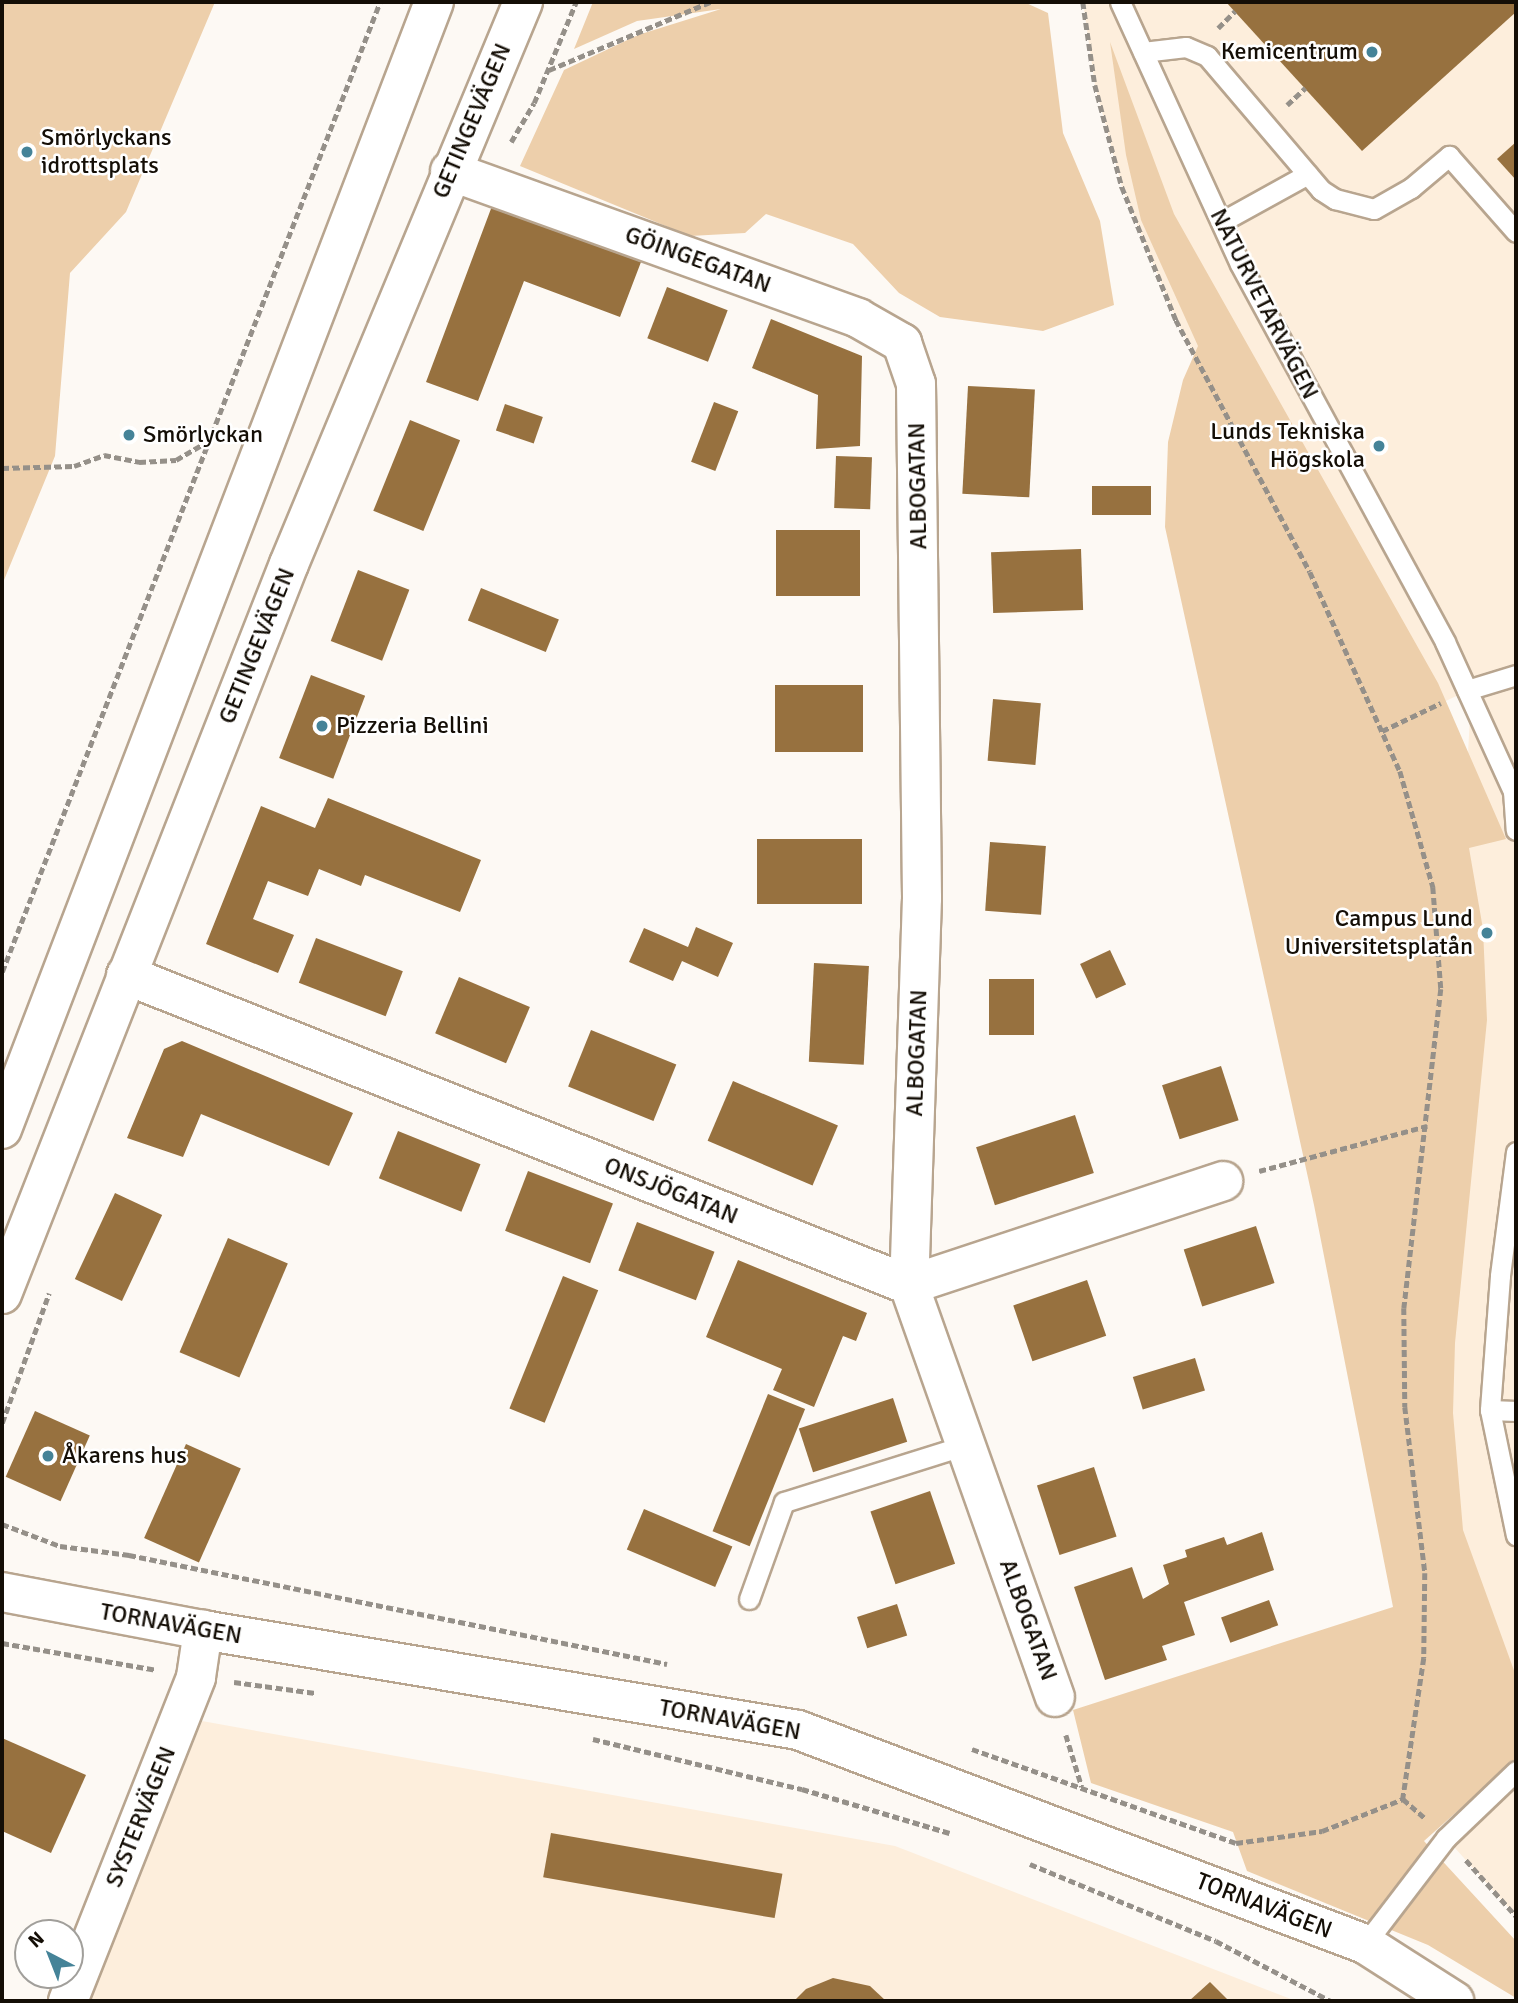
<!DOCTYPE html>
<meta charset="utf-8">
<style>
body{margin:0}
#map{position:relative;width:1518px;height:2003px;overflow:hidden;background:#fdf9f4;font-family:Signika,sans-serif}
div>[style]{position:absolute}
.built>*{inset:0;background:#fdeedc}
.green>*{inset:0;background:#edcfab}
.building>*{inset:0;background:#97713f;transform-origin:0 0}
.path>*{height:4.5px;margin-top:-2.25px;transform-origin:0;background:repeating-linear-gradient(90deg,#959089 0 7px,transparent 0 10.5px)}
.roads{filter:drop-shadow(2px 0 #b8a58f) drop-shadow(-2px 0 #b8a58f) drop-shadow(0 2px #b8a58f) drop-shadow(0 -2px #b8a58f)}
.service>*{height:19px;margin:-9.5px;padding:0 9.5px;transform-origin:9.5px;border-radius:9.5px;background:#fff}
.minor>*{height:38px;margin:-19px;padding:0 19px;transform-origin:19px;border-radius:19px;background:#fff}
.secondary>*{height:38px;margin:-19px;padding:0 19px;transform-origin:19px;border-radius:19px;background:#fff}
.dots>*{width:19px;height:19px;translate:-50% -50%;box-sizing:border-box;border:4px solid #fff;border-radius:50%}
span{translate:-50% -50%;white-space:nowrap;text-align:center;line-height:1.15;-webkit-text-stroke:5px #fff;paint-order:stroke}
.poi-label{font-size:24px;color:#140e06}
.right{translate:-100% -50%;text-align:right}
.left{translate:0 -50%;text-align:left}
.street-label{font-size:24px;color:#140e06}
.frame{position:absolute;inset:0;border:4px solid #140e06;pointer-events:none}
.north{position:absolute;left:14px;top:1919px;width:70px;height:70px;box-sizing:border-box;background:#fff;border:2px solid #a19f9b;border-radius:50%;rotate:318deg;font-size:19px;font-weight:700;line-height:28px;text-align:center;color:#140e06}
.north::after{content:'';display:block;margin:auto;width:24px;height:32px;background:#458398;clip-path:polygon(50% 0,100% 100%,50% 72%,0 100%)}
</style>
<div id="map">
<div class="built">
<div style="clip-path:polygon(1083px 2px,1516px 2px,1516px 1916px,1446px 1838px,1507px 1779px,1469px 1739px,1441px 1254px,1471px 698px,1467px 691px,1382px 731px,1310px 572px,1176px 320px,1122px 187px,1095px 85px)"></div>
<div style="clip-path:polygon(202px 1721px,895px 1846px,1296px 2001px,90px 2001px)"></div>
</div>
<div class="green">
<div style="clip-path:polygon(2px 2px,215px 2px,126px 212px,70px 273px,55px 456px,2px 585px)"></div>
<div style="clip-path:polygon(593px 2px,1024px 2px,1048px 13px,1063px 133px,1100px 221px,1114px 305px,1043px 331px,940px 317px,899px 293px,853px 244px,766px 214px,745px 233px,690px 236px,520px 166px,564px 70px,638px 35px,721px 9px,637px 21px,574px 49px)"></div>
<div style="clip-path:polygon(1110px 42px,1174px 214px,1438px 683px,1506px 839px,1469px 848px,1483px 929px,1487px 1020px,1455px 1343px,1453px 1413px,1463px 1530px,1516px 1676px,1516px 1759px,1424px 1841px,1516px 1941px,1516px 1998px,1428px 1945px,1247px 1871px,1233px 1832px,1091px 1783px,1073px 1710px,1393px 1607px,1314px 1205px,1165px 527px,1168px 442px,1183px 380px,1198px 346px,1141px 220px,1126px 155px)"></div>
</div>
<div class="building">
<div style="clip-path:polygon(1226px 2px,1516px 2px,1516px 12px,1362px 151px)"></div>
<div style="clip-path:polygon(1516px 142px,1516px 180px,1497px 159px)"></div>
<div style="clip-path:polygon(492px 206px,641px 262px,620px 317px,524px 281px,478px 401px,426px 382px)"></div>
<div style="left:667px;top:287px;width:65px;height:55px;rotate:21deg"></div>
<div style="clip-path:polygon(771px 319px,862px 356px,860px 446px,816px 449px,818px 395px,752px 368px)"></div>
<div style="left:968px;top:386px;width:67px;height:108px;rotate:3deg"></div>
<div style="left:714px;top:402px;width:26px;height:64px;rotate:21deg"></div>
<div style="left:505px;top:404px;width:40px;height:28px;rotate:19deg"></div>
<div style="left:410px;top:420px;width:54px;height:98px;rotate:22deg"></div>
<div style="left:836px;top:456px;width:36px;height:52px;rotate:2deg"></div>
<div style="left:1092px;top:486px;width:59px;height:29px"></div>
<div style="left:776px;top:530px;width:84px;height:66px"></div>
<div style="left:1081px;top:549px;width:61px;height:90px;rotate:88deg"></div>
<div style="left:358px;top:570px;width:55px;height:76px;rotate:21deg"></div>
<div style="left:481px;top:588px;width:84px;height:35px;rotate:22deg"></div>
<div style="left:311px;top:675px;width:58px;height:89px;rotate:21deg"></div>
<div style="left:775px;top:685px;width:88px;height:67px"></div>
<div style="left:993px;top:699px;width:48px;height:62px;rotate:5deg"></div>
<div style="clip-path:polygon(328px 798px,481px 860px,460px 912px,365px 875px,361px 886px,319px 869px,308px 896px,268px 881px,253px 919px,294px 935px,278px 973px,206px 944px,261px 806px,315px 828px)"></div>
<div style="left:862px;top:839px;width:65px;height:105px;rotate:90deg"></div>
<div style="left:990px;top:842px;width:56px;height:69px;rotate:4deg"></div>
<div style="clip-path:polygon(696px 927px,733px 943px,718px 977px,682px 961px,673px 981px,629px 962px,644px 928px,688px 947px)"></div>
<div style="left:316px;top:938px;width:93px;height:48px;rotate:21deg"></div>
<div style="left:1110px;top:950px;width:38px;height:33px;rotate:65deg"></div>
<div style="left:814px;top:963px;width:55px;height:99px;rotate:3deg"></div>
<div style="left:459px;top:977px;width:77px;height:61px;rotate:23deg"></div>
<div style="left:989px;top:979px;width:45px;height:56px"></div>
<div style="left:591px;top:1030px;width:92px;height:61px;rotate:22deg"></div>
<div style="clip-path:polygon(182px 1041px,353px 1113px,329px 1166px,201px 1114px,183px 1157px,127px 1138px,164px 1049px)"></div>
<div style="left:1221px;top:1066px;width:57px;height:62px;rotate:72deg"></div>
<div style="left:733px;top:1081px;width:114px;height:65px;rotate:23deg"></div>
<div style="left:1075px;top:1115px;width:61px;height:104px;rotate:72deg"></div>
<div style="left:398px;top:1131px;width:89px;height:51px;rotate:22deg"></div>
<div style="left:528px;top:1171px;width:91px;height:64px;rotate:21deg"></div>
<div style="left:115px;top:1193px;width:52px;height:95px;rotate:25deg"></div>
<div style="left:637px;top:1222px;width:83px;height:52px;rotate:21deg"></div>
<div style="left:1256px;top:1226px;width:60px;height:76px;rotate:72deg"></div>
<div style="left:228px;top:1238px;width:65px;height:124px;rotate:23deg"></div>
<div style="clip-path:polygon(738px 1260px,867px 1313px,856px 1341px,843px 1336px,814px 1407px,773px 1390px,782px 1369px,706px 1337px)"></div>
<div style="left:563px;top:1276px;width:38px;height:143px;rotate:22deg"></div>
<div style="left:1087px;top:1280px;width:59px;height:78px;rotate:71deg"></div>
<div style="left:1195px;top:1358px;width:34px;height:65px;rotate:73deg"></div>
<div style="left:768px;top:1394px;width:40px;height:148px;rotate:22deg"></div>
<div style="left:893px;top:1398px;width:46px;height:99px;rotate:72deg"></div>
<div style="left:35px;top:1411px;width:60px;height:72px;rotate:24deg"></div>
<div style="left:186px;top:1444px;width:60px;height:103px;rotate:24deg"></div>
<div style="left:1094px;top:1467px;width:73px;height:60px;rotate:72deg"></div>
<div style="left:930px;top:1491px;width:77px;height:63px;rotate:71deg"></div>
<div style="left:644px;top:1509px;width:96px;height:44px;rotate:23deg"></div>
<div style="clip-path:polygon(1262px 1532px,1274px 1570px,1184px 1602px,1195px 1635px,1162px 1646px,1167px 1660px,1105px 1680px,1074px 1587px,1132px 1567px,1143px 1599px,1169px 1584px,1163px 1565px,1187px 1557px,1185px 1550px,1224px 1537px,1227px 1545px)"></div>
<div style="left:1269px;top:1600px;width:27px;height:51px;rotate:70deg"></div>
<div style="left:897px;top:1604px;width:33px;height:42px;rotate:72deg"></div>
<div style="clip-path:polygon(2px 1738px,86px 1775px,51px 1853px,2px 1831px)"></div>
<div style="left:551px;top:1833px;width:235px;height:45px;rotate:10deg"></div>
<div style="clip-path:polygon(833px 1978px,870px 1986px,886px 2001px,794px 2001px,806px 1989px)"></div>
<div style="clip-path:polygon(1210px 1982px,1229px 2001px,1189px 2001px)"></div>
</div>
<div class="path">
<div style="left:1083px;top:2px;width:84px;rotate:81.8deg"></div>
<div style="left:1095px;top:85px;width:106px;rotate:75.2deg"></div>
<div style="left:1122px;top:187px;width:144px;rotate:67.9deg"></div>
<div style="left:1176px;top:320px;width:285px;rotate:62deg"></div>
<div style="left:1310px;top:572px;width:218px;rotate:65.7deg"></div>
<div style="left:1400px;top:771px;width:121px;rotate:74.1deg"></div>
<div style="left:1433px;top:887px;width:102px;rotate:85.5deg"></div>
<div style="left:1441px;top:989px;width:321px;rotate:96.6deg"></div>
<div style="left:1404px;top:1308px;width:99px;rotate:89.4deg"></div>
<div style="left:1405px;top:1407px;width:167px;rotate:83.1deg"></div>
<div style="left:1425px;top:1573px;width:85px;rotate:90.7deg"></div>
<div style="left:1424px;top:1658px;width:143px;rotate:98.5deg"></div>
<div style="left:1218px;top:28px;width:24px;rotate:-45deg"></div>
<div style="left:549px;top:70px;width:175px;rotate:-22.9deg"></div>
<div style="left:1287px;top:105px;width:25px;rotate:-43deg"></div>
<div style="left:511px;top:142px;width:45px;rotate:-59.5deg"></div>
<div style="left:534px;top:103px;width:109px;rotate:-67.4deg"></div>
<div style="left:2px;top:468px;width:72px;rotate:-1.6deg"></div>
<div style="left:74px;top:466px;width:32px;rotate:-20deg"></div>
<div style="left:104px;top:455px;width:36px;rotate:11deg"></div>
<div style="left:139px;top:462px;width:37px;rotate:-3deg"></div>
<div style="left:176px;top:460px;width:42px;rotate:-30.3deg"></div>
<div style="left:1382px;top:731px;width:65px;rotate:-25.4deg"></div>
<div style="left:2px;top:972px;width:1041px;rotate:-68.71deg"></div>
<div style="left:1259px;top:1171px;width:174px;rotate:-15deg"></div>
<div style="left:2px;top:1423px;width:138px;rotate:-70.1deg"></div>
<div style="left:2px;top:1524px;width:62px;rotate:20.8deg"></div>
<div style="left:60px;top:1546px;width:70px;rotate:7.4deg"></div>
<div style="left:129px;top:1555px;width:549px;rotate:11.45deg"></div>
<div style="left:2px;top:1643px;width:156px;rotate:9.9deg"></div>
<div style="left:234px;top:1682px;width:82px;rotate:7.7deg"></div>
<div style="left:1066px;top:1735px;width:54px;rotate:72.9deg"></div>
<div style="left:593px;top:1739px;width:215px;rotate:13.5deg"></div>
<div style="left:802px;top:1789px;width:154px;rotate:16.6deg"></div>
<div style="left:972px;top:1749px;width:280px;rotate:19.6deg"></div>
<div style="left:1236px;top:1843px;width:87px;rotate:-7.9deg"></div>
<div style="left:1322px;top:1831px;width:87px;rotate:-21.6deg"></div>
<div style="left:1403px;top:1799px;width:30px;rotate:41deg"></div>
<div style="left:1466px;top:1860px;width:75px;rotate:48.2deg"></div>
<div style="left:1030px;top:1864px;width:201px;rotate:22.5deg"></div>
<div style="left:1216px;top:1941px;width:130px;rotate:27.6deg"></div>
</div>
<div class="roads">
<div class="service">
<div style="left:1120px;top:2px;width:288px;rotate:65.4deg"></div>
<div style="left:1240px;top:264px;width:430px;rotate:61.5deg"></div>
<div style="left:1445px;top:642px;width:164px;rotate:65.5deg"></div>
<div style="left:1513px;top:791px;width:39px;rotate:86deg"></div>
<div style="left:1143px;top:52px;width:43px;rotate:-6.6deg"></div>
<div style="left:1186px;top:47px;width:23px;rotate:23deg"></div>
<div style="left:1207px;top:56px;width:176px;rotate:49.6deg"></div>
<div style="left:1321px;top:190px;width:17px;rotate:33deg"></div>
<div style="left:1335px;top:199px;width:40px;rotate:14.4deg"></div>
<div style="left:1374px;top:209px;width:43px;rotate:-29.6deg"></div>
<div style="left:1411px;top:188px;width:50px;rotate:-40.1deg"></div>
<div style="left:1449px;top:156px;width:101px;rotate:48.6deg"></div>
<div style="left:1221px;top:222px;width:99px;rotate:-28.9deg"></div>
<div style="left:1467px;top:690px;width:51px;rotate:-17deg"></div>
<div style="left:1516px;top:1152px;width:125px;rotate:97.4deg"></div>
<div style="left:1500px;top:1276px;width:134px;rotate:94.3deg"></div>
<div style="left:1490px;top:1410px;width:128px;rotate:78.3deg"></div>
<div style="left:1490px;top:1410px;width:26px;rotate:2deg"></div>
<div style="left:749px;top:1599px;width:103px;rotate:-70.2deg"></div>
<div style="left:784px;top:1502px;width:191px;rotate:-17.4deg"></div>
<div style="left:1365px;top:1944px;width:133px;rotate:-52.6deg"></div>
<div style="left:1446px;top:1838px;width:97px;rotate:-43.7deg"></div>
</div>
<div class="minor">
<div style="left:450px;top:171px;width:434px;rotate:19.8deg"></div>
<div style="left:858px;top:318px;width:51px;rotate:29.6deg"></div>
<div style="left:902px;top:343px;width:43px;rotate:71.1deg"></div>
<div style="left:916px;top:384px;width:514px;rotate:89.33deg"></div>
<div style="left:922px;top:898px;width:387px;rotate:91.9deg"></div>
<div style="left:909px;top:1285px;width:437px;rotate:70.5deg"></div>
<div style="left:126px;top:975px;width:842px;rotate:21.6deg"></div>
<div style="left:909px;top:1285px;width:331px;rotate:-18.3deg"></div>
<div style="left:68px;top:2001px;width:348px;rotate:-68.4deg"></div>
<div style="left:196px;top:1677px;width:48px;rotate:-81.5deg"></div>
</div>
<div class="secondary">
<div style="left:2px;top:1129px;width:1207px;rotate:-69.03deg"></div>
<div style="left:2px;top:1294px;width:784px;rotate:-68.54deg"></div>
<div style="left:289px;top:564px;width:609px;rotate:-67.39deg"></div>
<div style="left:2px;top:1592px;width:205px;rotate:10.7deg"></div>
<div style="left:203px;top:1630px;width:603px;rotate:9.54deg"></div>
<div style="left:798px;top:1730px;width:606px;rotate:20.68deg"></div>
<div style="left:1365px;top:1944px;width:106px;rotate:32.6deg"></div>
</div>
</div>
<div class="dots">
<div style="left:1372px;top:52px;background:#458398"></div>
<div style="left:27px;top:152px;background:#458398"></div>
<div style="left:129px;top:435px;background:#458398"></div>
<div style="left:1379px;top:446px;background:#458398"></div>
<div style="left:322px;top:726px;background:#458398"></div>
<div style="left:1487px;top:933px;background:#458398"></div>
<div style="left:48px;top:1456px;background:#458398"></div>
</div>
<div class="poi-label">
<span class="right" style="left:1358px;top:52px">Kemicentrum</span>
<span class="left" style="left:41px;top:152px">Smörlyckans<br>idrottsplats</span>
<span class="right" style="left:1365px;top:446px">Lunds Tekniska<br>Högskola</span>
<span class="left" style="left:143px;top:435px">Smörlyckan</span>
<span class="left" style="left:336px;top:726px">Pizzeria Bellini</span>
<span class="right" style="left:1473px;top:933px">Campus Lund<br>Universitetsplatån</span>
<span class="left" style="left:62px;top:1456px">Åkarens hus</span>
</div>
<div class="street-label">
<span style="left:472px;top:121px;rotate:-67deg">GETINGEVÄGEN</span>
<span style="left:698px;top:260px;rotate:20deg">GÖINGEGATAN</span>
<span style="left:1264px;top:304px;rotate:63deg">NATURVETARVÄGEN</span>
<span style="left:918px;top:486px;rotate:-91deg">ALBOGATAN</span>
<span style="left:257px;top:646px;rotate:-68deg">GETINGEVÄGEN</span>
<span style="left:917px;top:1053px;rotate:-88deg">ALBOGATAN</span>
<span style="left:671px;top:1191px;rotate:22deg">ONSJÖGATAN</span>
<span style="left:1028px;top:1620px;rotate:70deg">ALBOGATAN</span>
<span style="left:171px;top:1624px;rotate:10deg">TORNAVÄGEN</span>
<span style="left:730px;top:1720px;rotate:10deg">TORNAVÄGEN</span>
<span style="left:141px;top:1817px;rotate:-68deg">SYSTERVÄGEN</span>
<span style="left:1264px;top:1906px;rotate:21deg">TORNAVÄGEN</span>
</div>
<div class="frame"></div>
<div class="north">N</div>
</div>
